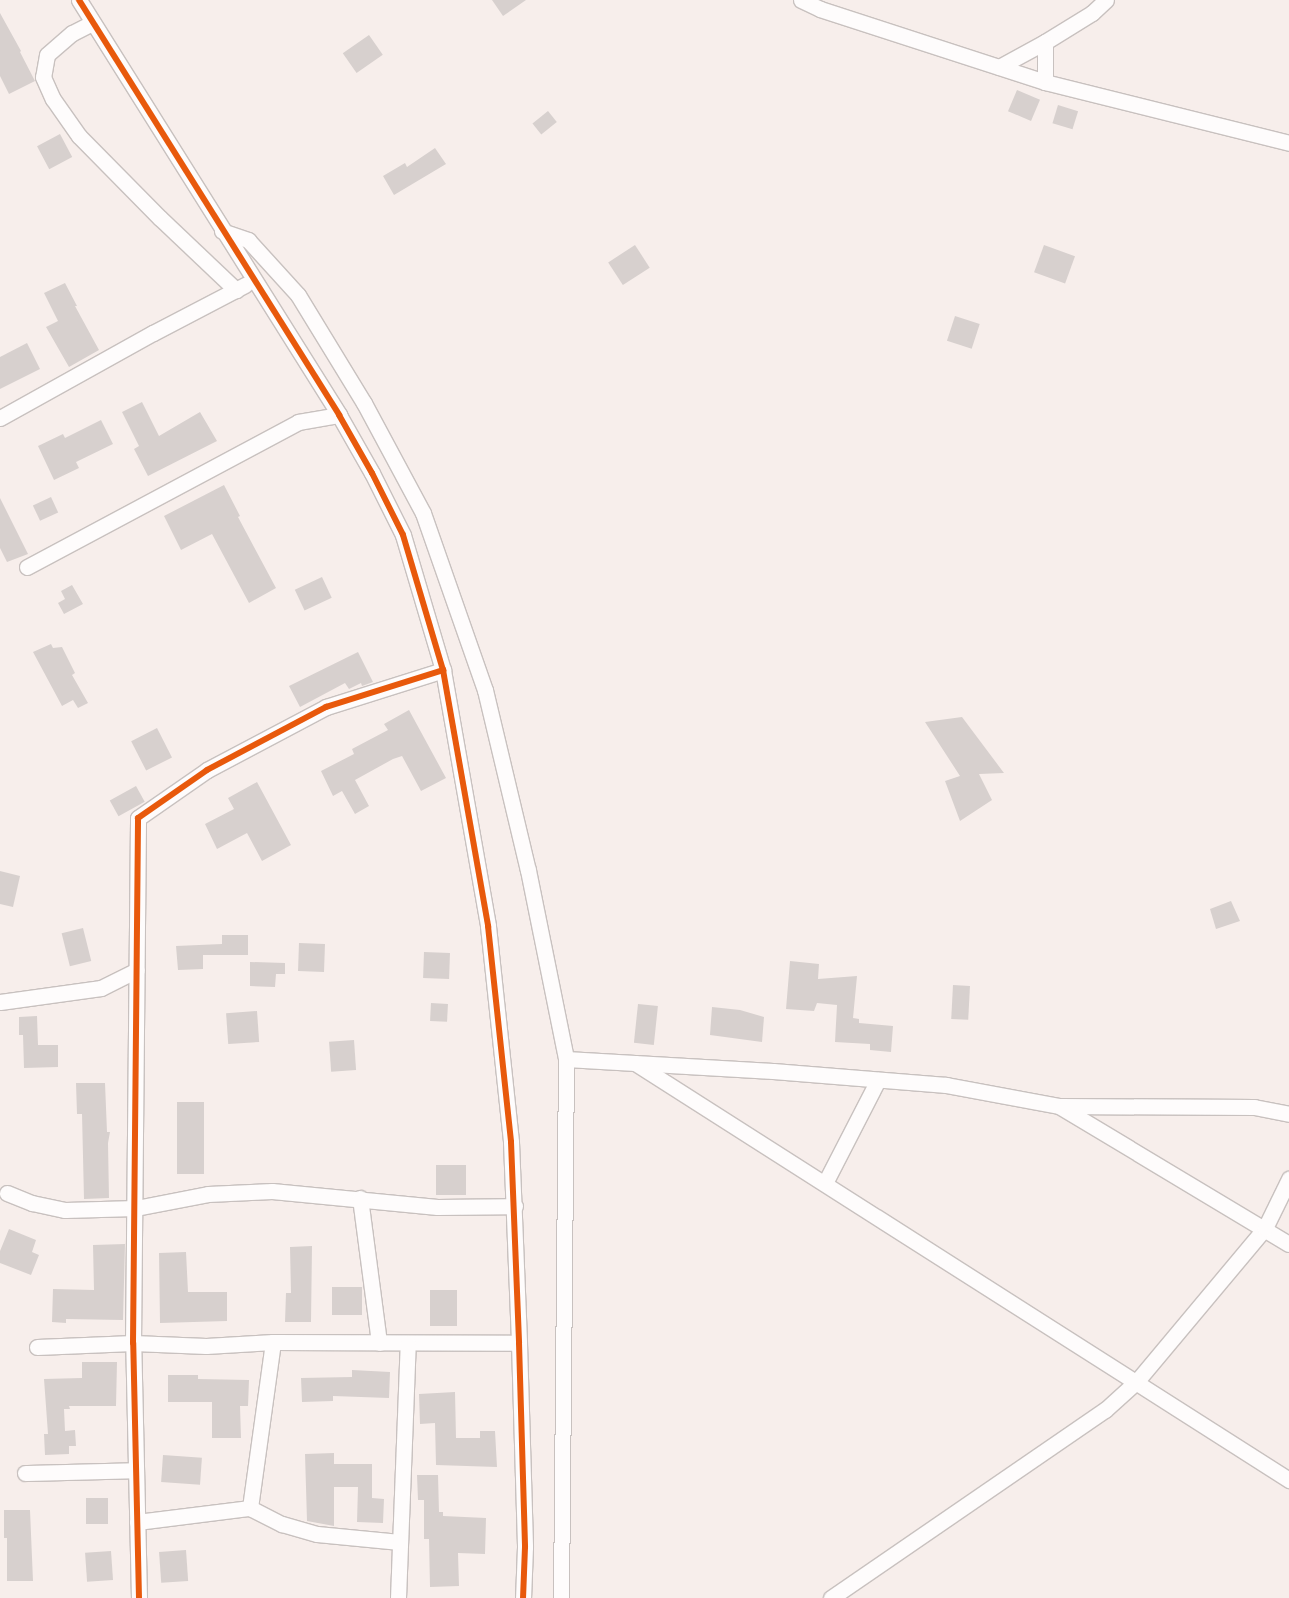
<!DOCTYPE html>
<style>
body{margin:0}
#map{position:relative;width:1289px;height:1598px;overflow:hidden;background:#f7eeeb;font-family:"Fira Sans Condensed",sans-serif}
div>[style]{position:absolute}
.building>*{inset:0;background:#d7d0ce;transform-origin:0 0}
.roads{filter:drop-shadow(1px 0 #c8c1bf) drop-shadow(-1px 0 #c8c1bf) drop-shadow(0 1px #c8c1bf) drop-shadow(0 -1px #c8c1bf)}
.minor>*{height:15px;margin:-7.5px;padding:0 7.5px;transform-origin:7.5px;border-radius:7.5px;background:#fefcfc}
.cycleway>*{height:6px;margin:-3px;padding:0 3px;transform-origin:3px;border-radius:3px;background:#e8590c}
span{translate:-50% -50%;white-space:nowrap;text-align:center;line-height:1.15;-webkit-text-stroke:4px #fffbfa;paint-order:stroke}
</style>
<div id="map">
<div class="building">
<div style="clip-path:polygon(492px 0,526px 0,503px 16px)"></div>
<div style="clip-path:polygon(0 13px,21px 51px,20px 52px,35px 81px,9px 94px,0 76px)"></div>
<div style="left:369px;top:35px;width:24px;height:32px;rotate:55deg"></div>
<div style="left:1017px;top:90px;width:25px;height:23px;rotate:23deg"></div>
<div style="left:1058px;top:105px;width:21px;height:19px;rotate:17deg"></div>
<div style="left:548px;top:111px;width:14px;height:20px;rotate:51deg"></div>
<div style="left:60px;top:134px;width:26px;height:26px;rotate:62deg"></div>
<div style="clip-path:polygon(435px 148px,446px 164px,394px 195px,383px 176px,405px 163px,407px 167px)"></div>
<div style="left:635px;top:245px;width:27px;height:32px;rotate:57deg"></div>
<div style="left:1044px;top:245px;width:33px;height:29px;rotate:20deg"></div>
<div style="clip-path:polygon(65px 283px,77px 306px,75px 306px,99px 350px,69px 367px,46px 327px,58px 321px,44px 293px)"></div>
<div style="left:955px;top:316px;width:26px;height:26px;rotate:18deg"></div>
<div style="clip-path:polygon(27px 343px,40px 369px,0 389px,0 357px)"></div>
<div style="clip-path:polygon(142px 402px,159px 436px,200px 412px,217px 441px,148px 476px,134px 449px,139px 446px,122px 412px)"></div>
<div style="clip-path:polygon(101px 420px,113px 444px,76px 462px,79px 468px,54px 480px,38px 446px,63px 434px,65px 438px)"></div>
<div style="clip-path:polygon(224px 485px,240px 516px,238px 517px,276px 588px,249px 603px,212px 534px,181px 550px,164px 516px)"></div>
<div style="left:51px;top:497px;width:17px;height:20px;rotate:65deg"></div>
<div style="clip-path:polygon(0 498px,28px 554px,7px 562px,0 548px)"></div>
<div style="left:322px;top:577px;width:23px;height:30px;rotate:65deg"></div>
<div style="clip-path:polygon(72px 585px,83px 604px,64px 614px,58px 603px,65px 599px,61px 591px)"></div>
<div style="clip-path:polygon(51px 644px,53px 648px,62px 647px,75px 673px,72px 675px,88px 703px,78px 708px,73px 700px,62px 706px,33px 652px)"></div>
<div style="clip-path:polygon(358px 652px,373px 682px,362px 686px,361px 683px,349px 689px,345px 683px,300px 707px,289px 686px)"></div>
<div style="clip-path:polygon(409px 710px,446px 778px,421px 791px,402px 756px,393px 759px,355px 780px,369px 806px,355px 814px,342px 791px,333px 796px,321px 771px,354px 754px,352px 749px,388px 730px,384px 724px)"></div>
<div style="clip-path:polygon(962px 717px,1004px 773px,979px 774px,992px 800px,960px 821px,945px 781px,960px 776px,925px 722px)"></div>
<div style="left:157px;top:728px;width:33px;height:29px;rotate:63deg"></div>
<div style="clip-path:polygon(257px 782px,291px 845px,262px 861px,247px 833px,217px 849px,205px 824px,234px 809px,228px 798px)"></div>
<div style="left:136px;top:786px;width:18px;height:30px;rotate:61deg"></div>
<div style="clip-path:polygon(0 871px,20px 876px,13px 907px,0 904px)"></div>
<div style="clip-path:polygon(1231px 901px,1240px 921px,1216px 929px,1210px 909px)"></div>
<div style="left:83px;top:928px;width:34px;height:22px;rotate:76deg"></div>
<div style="clip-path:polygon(222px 935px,248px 935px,248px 955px,203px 955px,203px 969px,178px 970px,176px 946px,222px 944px)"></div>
<div style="left:299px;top:943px;width:26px;height:28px;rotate:2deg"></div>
<div style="left:424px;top:952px;width:26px;height:26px;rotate:2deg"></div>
<div style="clip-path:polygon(790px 961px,819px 964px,818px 979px,857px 976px,853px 1018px,859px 1019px,859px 1023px,893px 1026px,891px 1052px,870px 1050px,870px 1044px,835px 1042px,837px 1005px,817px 1003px,814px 1011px,786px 1009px)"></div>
<div style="clip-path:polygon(250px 962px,285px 963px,285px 974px,276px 974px,275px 987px,250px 986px)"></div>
<div style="left:953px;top:985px;width:17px;height:34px;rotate:3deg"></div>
<div style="left:431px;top:1003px;width:17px;height:18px;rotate:3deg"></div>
<div style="left:638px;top:1004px;width:20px;height:39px;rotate:6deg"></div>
<div style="clip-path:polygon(712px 1007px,740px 1010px,764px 1017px,762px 1042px,710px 1035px)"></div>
<div style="left:257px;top:1011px;width:31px;height:31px;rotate:86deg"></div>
<div style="clip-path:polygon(37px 1016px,38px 1045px,58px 1045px,58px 1067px,24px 1068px,23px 1035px,19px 1035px,19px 1017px)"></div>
<div style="left:354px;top:1040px;width:30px;height:25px;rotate:86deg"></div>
<div style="clip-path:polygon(76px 1083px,105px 1083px,107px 1132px,110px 1132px,108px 1143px,109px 1198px,84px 1199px,82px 1114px,77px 1114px)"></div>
<div style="left:177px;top:1102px;width:27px;height:72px"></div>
<div style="left:436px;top:1165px;width:30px;height:30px"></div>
<div style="clip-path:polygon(9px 1229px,36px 1240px,32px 1252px,39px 1255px,31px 1275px,0 1263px,0 1251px)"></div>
<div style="clip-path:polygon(125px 1244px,123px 1320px,66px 1319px,66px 1323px,52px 1322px,53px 1289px,94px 1290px,93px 1245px)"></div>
<div style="clip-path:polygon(312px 1246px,311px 1322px,285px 1322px,286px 1293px,291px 1293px,290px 1247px)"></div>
<div style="clip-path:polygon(186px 1252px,188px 1292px,227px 1292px,227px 1321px,160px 1323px,159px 1253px)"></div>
<div style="left:332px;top:1287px;width:30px;height:28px"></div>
<div style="left:430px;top:1290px;width:27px;height:36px"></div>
<div style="clip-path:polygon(82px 1362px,117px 1362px,116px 1406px,69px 1406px,70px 1409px,64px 1409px,65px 1431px,75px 1430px,76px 1446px,69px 1446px,69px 1454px,45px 1455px,44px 1434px,48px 1434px,44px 1379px,82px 1378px)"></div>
<div style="clip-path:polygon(352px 1370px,390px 1372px,389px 1398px,333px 1396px,333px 1401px,302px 1402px,301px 1378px,352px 1377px)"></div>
<div style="clip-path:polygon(168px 1375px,198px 1375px,198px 1379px,249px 1380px,248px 1406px,240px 1406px,241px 1438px,212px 1438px,212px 1402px,168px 1402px)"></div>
<div style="clip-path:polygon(455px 1392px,456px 1438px,480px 1438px,480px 1431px,495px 1431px,497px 1467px,436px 1465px,435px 1423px,420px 1424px,419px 1394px)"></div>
<div style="clip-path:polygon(334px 1453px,334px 1464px,372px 1464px,372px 1498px,384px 1499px,383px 1523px,357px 1522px,358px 1487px,334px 1487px,334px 1526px,307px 1521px,305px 1454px)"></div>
<div style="left:163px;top:1455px;width:39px;height:27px;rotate:4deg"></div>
<div style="clip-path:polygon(417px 1475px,438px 1475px,439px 1512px,443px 1512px,443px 1516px,486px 1518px,485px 1554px,458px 1553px,459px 1586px,430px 1587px,429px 1539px,424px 1539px,424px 1500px,418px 1500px)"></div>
<div style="left:86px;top:1498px;width:22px;height:26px"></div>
<div style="clip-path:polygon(4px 1510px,30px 1510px,33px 1581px,7px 1581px,7px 1538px,4px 1538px)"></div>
<div style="left:186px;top:1550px;width:31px;height:27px;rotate:86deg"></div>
<div style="left:111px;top:1551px;width:29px;height:26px;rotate:86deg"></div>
</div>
<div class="roads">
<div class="minor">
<div style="left:79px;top:0;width:490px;rotate:57.9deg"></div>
<div style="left:339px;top:415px;width:67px;rotate:60.4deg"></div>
<div style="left:372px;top:473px;width:69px;rotate:63.4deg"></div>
<div style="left:403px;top:535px;width:141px;rotate:73.5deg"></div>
<div style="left:443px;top:670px;width:260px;rotate:80deg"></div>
<div style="left:488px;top:926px;width:217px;rotate:83.9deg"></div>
<div style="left:511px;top:1142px;width:201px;rotate:87.7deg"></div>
<div style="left:519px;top:1343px;width:204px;rotate:88.3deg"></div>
<div style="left:525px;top:1547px;width:51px;rotate:92.2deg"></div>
<div style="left:801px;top:0;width:21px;rotate:25deg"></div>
<div style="left:820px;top:9px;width:237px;rotate:18deg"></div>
<div style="left:1045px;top:82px;width:252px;rotate:14deg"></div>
<div style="left:92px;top:23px;width:22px;rotate:153deg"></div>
<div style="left:72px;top:33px;width:33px;rotate:139deg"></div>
<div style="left:47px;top:55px;width:22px;rotate:100deg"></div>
<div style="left:43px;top:77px;width:24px;rotate:66deg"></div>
<div style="left:53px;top:99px;width:45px;rotate:54.9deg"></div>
<div style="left:79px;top:136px;width:115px;rotate:45.4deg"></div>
<div style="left:160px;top:218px;width:105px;rotate:43.5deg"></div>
<div style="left:1045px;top:42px;width:55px;rotate:-31.7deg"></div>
<div style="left:1092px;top:13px;width:19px;rotate:-43deg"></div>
<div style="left:999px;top:67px;width:52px;rotate:-28.5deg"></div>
<div style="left:1045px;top:42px;width:40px;rotate:90deg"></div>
<div style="left:222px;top:231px;width:28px;rotate:19deg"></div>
<div style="left:248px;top:240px;width:74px;rotate:47.7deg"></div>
<div style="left:298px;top:295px;width:127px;rotate:58.6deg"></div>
<div style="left:364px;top:403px;width:125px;rotate:61.8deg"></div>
<div style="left:423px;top:513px;width:188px;rotate:70.7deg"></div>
<div style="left:485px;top:690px;width:185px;rotate:76.6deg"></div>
<div style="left:528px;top:870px;width:193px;rotate:78.6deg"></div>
<div style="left:566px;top:1059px;width:539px;rotate:90.53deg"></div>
<div style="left:0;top:418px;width:175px;rotate:-29.1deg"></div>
<div style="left:153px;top:333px;width:104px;rotate:-27.6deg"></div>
<div style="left:27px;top:567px;width:307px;rotate:-28.1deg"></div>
<div style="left:298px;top:422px;width:42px;rotate:-9.7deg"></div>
<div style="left:0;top:1002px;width:102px;rotate:-7.9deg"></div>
<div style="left:101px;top:988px;width:40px;rotate:-26.6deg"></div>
<div style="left:566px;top:1059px;width:207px;rotate:3.3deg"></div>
<div style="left:773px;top:1071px;width:174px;rotate:4.6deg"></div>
<div style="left:946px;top:1085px;width:115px;rotate:10.5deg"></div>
<div style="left:1059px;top:1106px;width:268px;rotate:31deg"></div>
<div style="left:635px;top:1063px;width:776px;rotate:32.52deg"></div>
<div style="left:1061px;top:1106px;width:193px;rotate:0.3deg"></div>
<div style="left:1254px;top:1107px;width:36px;rotate:11deg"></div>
<div style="left:825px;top:1183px;width:116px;rotate:-62.8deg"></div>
<div style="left:7px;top:1193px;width:27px;rotate:22deg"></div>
<div style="left:32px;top:1203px;width:34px;rotate:12deg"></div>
<div style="left:65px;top:1210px;width:71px;rotate:-1.6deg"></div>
<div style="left:136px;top:1208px;width:73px;rotate:-11deg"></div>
<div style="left:208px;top:1194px;width:64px;rotate:-2.7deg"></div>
<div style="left:272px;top:1191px;width:166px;rotate:5.5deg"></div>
<div style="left:437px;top:1207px;width:78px;rotate:-0.7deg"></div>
<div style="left:360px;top:1198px;width:146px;rotate:82.5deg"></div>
<div style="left:273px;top:1342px;width:168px;rotate:97.9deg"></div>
<div style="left:250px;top:1508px;width:36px;rotate:27deg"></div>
<div style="left:282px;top:1524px;width:36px;rotate:16deg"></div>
<div style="left:317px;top:1534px;width:83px;rotate:5.5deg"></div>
<div style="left:37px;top:1347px;width:96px;rotate:-2.4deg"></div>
<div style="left:133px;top:1343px;width:73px;rotate:2.4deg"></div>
<div style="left:206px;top:1346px;width:67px;rotate:-3.4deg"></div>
<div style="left:273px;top:1342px;width:246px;rotate:0.2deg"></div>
<div style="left:25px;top:1473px;width:111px;rotate:-1.5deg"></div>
<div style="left:137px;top:1522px;width:114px;rotate:-7.1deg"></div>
<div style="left:139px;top:1598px;width:255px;rotate:-91.3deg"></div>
<div style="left:133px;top:1343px;width:525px;rotate:-89.45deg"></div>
<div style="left:138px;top:818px;width:84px;rotate:-34.8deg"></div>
<div style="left:207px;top:770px;width:135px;rotate:-27.9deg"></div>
<div style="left:326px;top:707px;width:123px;rotate:-17.5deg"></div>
<div style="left:398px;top:1598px;width:255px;rotate:-87.8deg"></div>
<div style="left:831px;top:1598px;width:332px;rotate:-34.5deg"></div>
<div style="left:1105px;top:1410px;width:43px;rotate:-42.2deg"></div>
<div style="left:1137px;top:1381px;width:199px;rotate:-50.1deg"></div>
<div style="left:1265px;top:1228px;width:55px;rotate:-63.9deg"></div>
</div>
</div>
<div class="cycleway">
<div style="left:79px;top:0;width:490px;rotate:57.9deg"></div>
<div style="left:339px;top:415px;width:67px;rotate:60.4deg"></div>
<div style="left:372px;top:473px;width:69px;rotate:63.4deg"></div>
<div style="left:403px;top:535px;width:141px;rotate:73.5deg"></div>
<div style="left:443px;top:670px;width:260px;rotate:80deg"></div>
<div style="left:488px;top:926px;width:217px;rotate:83.9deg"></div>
<div style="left:511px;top:1142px;width:201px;rotate:87.7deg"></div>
<div style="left:519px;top:1343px;width:204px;rotate:88.3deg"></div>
<div style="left:525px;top:1547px;width:51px;rotate:92.2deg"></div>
<div style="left:139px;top:1598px;width:255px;rotate:-91.3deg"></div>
<div style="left:133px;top:1343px;width:525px;rotate:-89.45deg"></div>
<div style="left:138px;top:818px;width:84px;rotate:-34.8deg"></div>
<div style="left:207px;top:770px;width:135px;rotate:-27.9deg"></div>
<div style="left:326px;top:707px;width:123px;rotate:-17.5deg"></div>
</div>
</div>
